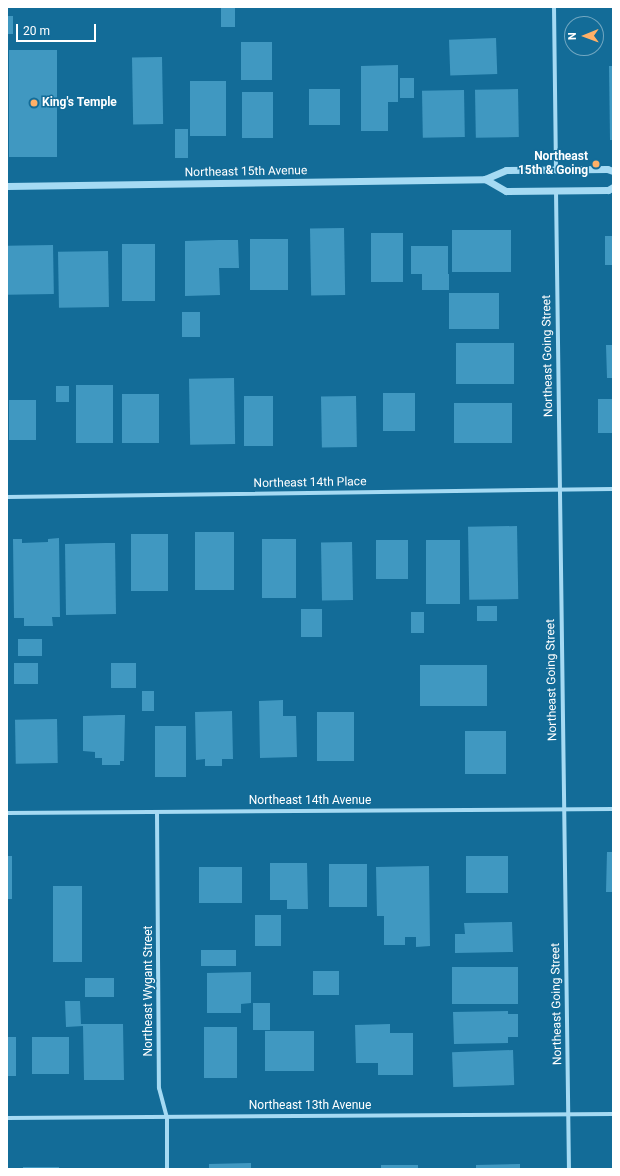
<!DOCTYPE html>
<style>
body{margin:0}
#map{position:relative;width:620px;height:1176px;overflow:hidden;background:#136c98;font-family:Roboto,sans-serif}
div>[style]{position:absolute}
.building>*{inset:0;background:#4098c1;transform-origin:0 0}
.minor>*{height:4px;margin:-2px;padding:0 2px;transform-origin:2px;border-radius:2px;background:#a5daf3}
.tertiary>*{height:7px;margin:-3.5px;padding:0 3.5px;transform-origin:3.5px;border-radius:3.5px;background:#a5daf3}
.dots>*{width:11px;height:11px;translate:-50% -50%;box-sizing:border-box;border:2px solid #136c98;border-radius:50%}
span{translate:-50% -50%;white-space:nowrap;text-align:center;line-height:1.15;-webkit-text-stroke:3px #136c98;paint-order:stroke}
.poi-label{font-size:12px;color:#fff;font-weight:700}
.left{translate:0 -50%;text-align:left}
.right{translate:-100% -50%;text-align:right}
.street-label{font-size:12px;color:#fff}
.frame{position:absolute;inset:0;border:8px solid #fff;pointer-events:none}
.north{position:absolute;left:564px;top:16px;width:40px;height:40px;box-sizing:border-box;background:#136c98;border:1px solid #71a7c1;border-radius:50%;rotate:269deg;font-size:11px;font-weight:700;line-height:16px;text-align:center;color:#fff}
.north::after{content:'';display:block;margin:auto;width:14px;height:18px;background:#ffb067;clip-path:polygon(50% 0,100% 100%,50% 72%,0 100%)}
.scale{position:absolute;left:16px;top:24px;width:80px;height:18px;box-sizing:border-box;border:2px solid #fff;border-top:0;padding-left:5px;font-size:12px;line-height:14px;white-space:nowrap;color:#fff;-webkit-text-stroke:3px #136c98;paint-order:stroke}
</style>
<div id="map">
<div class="building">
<div style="left:221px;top:7px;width:14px;height:20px"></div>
<div style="left:7px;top:16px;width:6px;height:18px"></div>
<div style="left:496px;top:38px;width:36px;height:47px;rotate:88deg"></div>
<div style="left:241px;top:42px;width:31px;height:38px"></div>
<div style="left:9px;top:50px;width:48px;height:107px"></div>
<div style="left:162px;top:57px;width:67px;height:30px;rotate:89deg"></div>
<div style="clip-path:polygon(398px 65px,398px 102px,388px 102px,388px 131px,361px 131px,361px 66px)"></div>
<div style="clip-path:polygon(609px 66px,613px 66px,613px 140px,610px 140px)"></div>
<div style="left:400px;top:78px;width:14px;height:20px"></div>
<div style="left:190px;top:81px;width:36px;height:55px"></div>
<div style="left:309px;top:89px;width:31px;height:36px"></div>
<div style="left:518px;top:89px;width:48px;height:43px;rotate:89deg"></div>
<div style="left:464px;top:90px;width:47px;height:42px;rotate:89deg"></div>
<div style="left:242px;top:92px;width:31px;height:46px"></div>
<div style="left:175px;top:129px;width:13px;height:29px"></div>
<div style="left:344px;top:228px;width:67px;height:34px;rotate:89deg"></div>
<div style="left:511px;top:230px;width:42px;height:59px;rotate:90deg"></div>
<div style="left:403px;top:233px;width:49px;height:32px;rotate:90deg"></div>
<div style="left:605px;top:236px;width:8px;height:29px"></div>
<div style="left:250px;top:239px;width:38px;height:51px"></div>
<div style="clip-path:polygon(219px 240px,238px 240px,239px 268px,219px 268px,220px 295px,185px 296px,185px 241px)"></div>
<div style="left:122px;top:244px;width:33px;height:57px"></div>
<div style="left:53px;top:245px;width:49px;height:46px;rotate:89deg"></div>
<div style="left:411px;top:246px;width:37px;height:28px"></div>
<div style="left:108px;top:251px;width:56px;height:50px;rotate:89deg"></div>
<div style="left:449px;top:274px;width:16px;height:27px;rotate:90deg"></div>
<div style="left:449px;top:293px;width:50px;height:36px"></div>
<div style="left:200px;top:312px;width:25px;height:18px;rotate:90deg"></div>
<div style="left:514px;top:343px;width:41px;height:58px;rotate:90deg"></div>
<div style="clip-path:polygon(606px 345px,613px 345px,613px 378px,607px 378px)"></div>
<div style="left:234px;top:378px;width:66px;height:45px;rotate:89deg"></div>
<div style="left:76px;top:385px;width:37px;height:58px"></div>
<div style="left:56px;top:386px;width:13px;height:16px"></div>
<div style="left:383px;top:393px;width:32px;height:38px"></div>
<div style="left:122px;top:394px;width:37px;height:49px"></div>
<div style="left:244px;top:396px;width:29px;height:50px"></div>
<div style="left:356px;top:396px;width:51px;height:35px;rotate:89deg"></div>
<div style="left:613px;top:399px;width:34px;height:15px;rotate:90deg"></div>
<div style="left:36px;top:400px;width:40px;height:27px;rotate:90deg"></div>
<div style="left:454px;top:403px;width:58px;height:40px"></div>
<div style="left:517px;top:526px;width:73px;height:49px;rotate:89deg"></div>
<div style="left:234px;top:532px;width:58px;height:39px;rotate:90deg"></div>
<div style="left:131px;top:534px;width:37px;height:57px"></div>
<div style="clip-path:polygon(59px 538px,60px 617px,52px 617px,53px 626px,24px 626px,24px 618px,14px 618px,13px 539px,22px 539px,22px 543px,48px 542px,48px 539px)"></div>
<div style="left:262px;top:539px;width:34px;height:59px"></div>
<div style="left:408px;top:540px;width:39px;height:32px;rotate:90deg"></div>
<div style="left:426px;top:540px;width:34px;height:64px"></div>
<div style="left:352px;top:542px;width:58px;height:31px;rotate:89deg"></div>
<div style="clip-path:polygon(105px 543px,115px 543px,116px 614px,66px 615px,65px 544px)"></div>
<div style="left:497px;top:606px;width:15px;height:20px;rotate:90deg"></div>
<div style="left:322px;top:609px;width:28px;height:21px;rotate:90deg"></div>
<div style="left:424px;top:612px;width:21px;height:13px;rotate:90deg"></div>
<div style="left:18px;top:639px;width:24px;height:17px"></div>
<div style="left:38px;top:663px;width:21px;height:24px;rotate:90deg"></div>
<div style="left:111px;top:663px;width:25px;height:25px"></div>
<div style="left:420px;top:665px;width:67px;height:41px"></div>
<div style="left:142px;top:691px;width:12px;height:20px"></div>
<div style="clip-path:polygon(283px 700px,283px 716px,296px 716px,297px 757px,260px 758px,259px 701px)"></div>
<div style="clip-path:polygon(232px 711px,233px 759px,222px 759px,222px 766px,205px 766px,205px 759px,196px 760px,195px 712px)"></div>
<div style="left:317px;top:712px;width:37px;height:49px"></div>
<div style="clip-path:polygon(119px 715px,125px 715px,124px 761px,120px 761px,120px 765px,102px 765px,102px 758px,95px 758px,95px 752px,83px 751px,83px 716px)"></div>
<div style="left:57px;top:719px;width:44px;height:42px;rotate:89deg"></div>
<div style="left:155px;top:726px;width:31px;height:51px"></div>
<div style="left:465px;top:731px;width:41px;height:43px"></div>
<div style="clip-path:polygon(607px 852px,613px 852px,613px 892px,606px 892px)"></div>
<div style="left:7px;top:856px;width:5px;height:43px"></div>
<div style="left:508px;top:856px;width:37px;height:42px;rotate:90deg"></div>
<div style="clip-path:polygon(270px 863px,307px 863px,308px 909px,287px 909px,287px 900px,270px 900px)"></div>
<div style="left:329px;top:864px;width:38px;height:43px"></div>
<div style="clip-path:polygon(429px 866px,430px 946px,416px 947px,416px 937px,405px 937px,405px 945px,384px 945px,384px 916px,377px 916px,376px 867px)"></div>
<div style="left:242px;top:867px;width:36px;height:43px;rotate:90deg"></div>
<div style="left:53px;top:886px;width:29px;height:76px"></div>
<div style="left:255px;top:915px;width:26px;height:31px"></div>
<div style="clip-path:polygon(512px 922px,513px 952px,455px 953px,455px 934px,465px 934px,464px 923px)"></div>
<div style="left:201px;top:950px;width:35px;height:16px"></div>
<div style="left:518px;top:967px;width:37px;height:66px;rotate:90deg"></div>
<div style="left:313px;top:971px;width:26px;height:24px"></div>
<div style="clip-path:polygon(251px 972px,251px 1003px,241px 1004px,241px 1013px,207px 1013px,207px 973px)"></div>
<div style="left:85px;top:978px;width:29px;height:19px"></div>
<div style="clip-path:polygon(65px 1001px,80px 1001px,81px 1024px,123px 1024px,124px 1080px,84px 1080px,83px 1026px,66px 1027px)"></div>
<div style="left:253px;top:1003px;width:17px;height:27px"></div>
<div style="clip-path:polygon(508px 1011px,508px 1014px,518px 1014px,518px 1037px,508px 1037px,508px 1043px,454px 1044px,453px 1012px)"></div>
<div style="clip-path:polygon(390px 1024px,390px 1033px,413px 1033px,413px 1075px,378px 1075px,378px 1063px,356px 1063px,355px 1025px)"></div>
<div style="left:204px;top:1027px;width:33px;height:51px"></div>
<div style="left:314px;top:1031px;width:40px;height:49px;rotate:90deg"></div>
<div style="left:7px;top:1037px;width:9px;height:39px"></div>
<div style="left:32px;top:1037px;width:37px;height:37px"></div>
<div style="left:513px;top:1050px;width:35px;height:61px;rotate:88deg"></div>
<div style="clip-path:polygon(251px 1163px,251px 1169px,209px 1169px,209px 1164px)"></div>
<div style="clip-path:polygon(520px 1164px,520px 1169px,476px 1169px,476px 1165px)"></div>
<div style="left:381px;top:1165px;width:37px;height:4px"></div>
<div style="left:23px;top:1167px;width:36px;height:2px"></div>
</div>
<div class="minor">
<div style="left:554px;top:7px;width:163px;rotate:89.3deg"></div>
<div style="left:556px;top:191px;width:978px;rotate:89.24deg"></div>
<div style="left:7px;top:497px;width:606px;rotate:-0.76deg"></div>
<div style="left:157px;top:812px;width:276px;rotate:89.6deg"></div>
<div style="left:159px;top:1088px;width:30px;rotate:75deg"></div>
<div style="left:167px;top:1117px;width:52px;rotate:90deg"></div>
<div style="left:7px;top:813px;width:606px;rotate:-0.38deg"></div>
<div style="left:7px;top:1118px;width:606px;rotate:-0.38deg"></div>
</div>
<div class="tertiary">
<div style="left:485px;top:179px;width:24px;rotate:30deg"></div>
<div style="left:506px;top:191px;width:102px;rotate:-0.6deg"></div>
<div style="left:608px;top:190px;width:6px;rotate:-31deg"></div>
<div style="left:7px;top:186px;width:478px;rotate:-0.8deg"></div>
<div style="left:485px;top:179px;width:23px;rotate:-23deg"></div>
<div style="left:506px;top:170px;width:101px;rotate:-0.6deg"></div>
<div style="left:607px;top:169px;width:6px;rotate:18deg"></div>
</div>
<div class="dots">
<div style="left:34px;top:103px;background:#ffb067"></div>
<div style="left:596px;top:164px;background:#ffb067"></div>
</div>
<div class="poi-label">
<span class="left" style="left:42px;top:103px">King's Temple</span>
<span class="right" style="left:588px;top:164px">Northeast<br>15th &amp; Going</span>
</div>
<div class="street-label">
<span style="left:246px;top:172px;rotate:-1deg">Northeast 15th Avenue</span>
<span style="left:548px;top:356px;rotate:-91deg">Northeast Going Street</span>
<span style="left:310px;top:483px;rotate:-1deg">Northeast 14th Place</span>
<span style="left:552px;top:680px;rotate:-91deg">Northeast Going Street</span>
<span style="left:310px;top:801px">Northeast 14th Avenue</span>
<span style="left:149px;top:991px;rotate:-90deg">Northeast Wygant Street</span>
<span style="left:557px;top:1004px;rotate:-91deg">Northeast Going Street</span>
<span style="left:310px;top:1106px">Northeast 13th Avenue</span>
</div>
<div class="frame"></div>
<div class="north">N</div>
<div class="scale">20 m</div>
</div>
